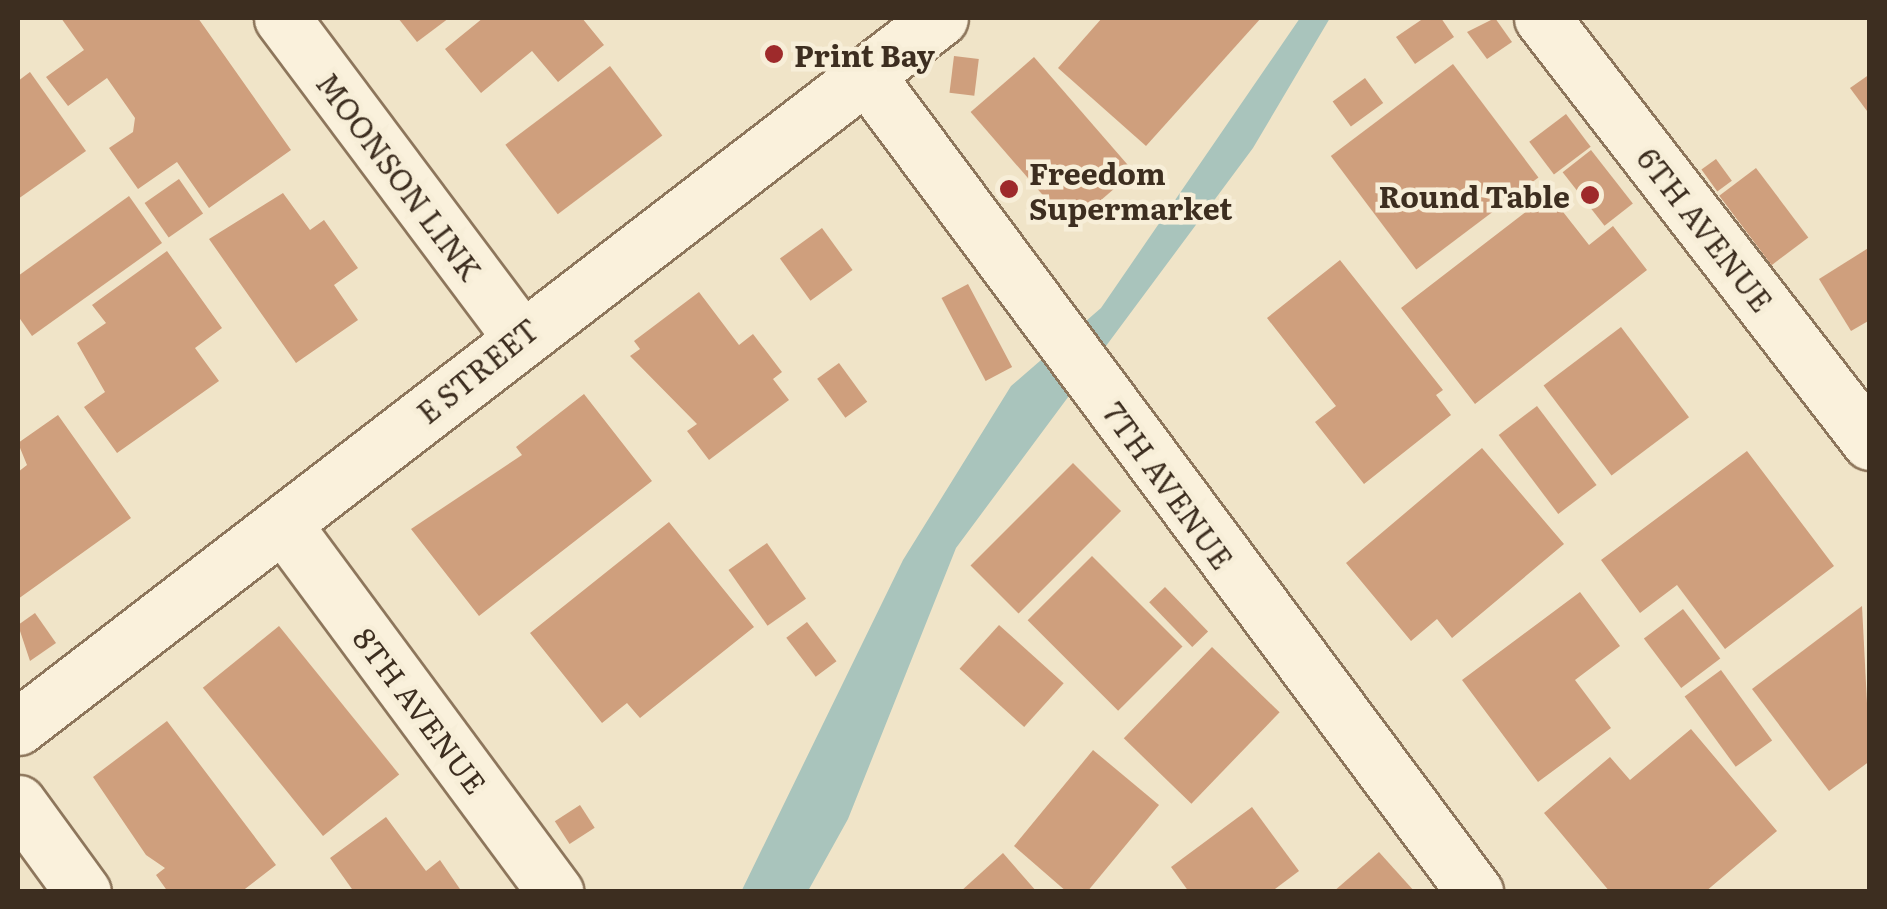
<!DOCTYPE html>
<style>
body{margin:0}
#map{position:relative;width:1887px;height:909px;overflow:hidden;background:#f0e4c8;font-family:Literata,serif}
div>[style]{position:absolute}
.water>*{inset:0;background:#a9c4bc}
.building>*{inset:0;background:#cf9f7d;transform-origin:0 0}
.roads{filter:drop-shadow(2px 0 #8d765c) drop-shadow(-2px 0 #8d765c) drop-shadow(0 2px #8d765c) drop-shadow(0 -2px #8d765c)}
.minor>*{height:55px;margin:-27.5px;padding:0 27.5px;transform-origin:27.5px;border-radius:27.5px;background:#faf1dc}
.dots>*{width:28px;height:28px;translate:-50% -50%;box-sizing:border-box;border:5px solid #f7eed8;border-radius:50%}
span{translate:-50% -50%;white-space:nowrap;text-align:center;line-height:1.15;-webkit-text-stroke:9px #f7eed8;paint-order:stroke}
.poi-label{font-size:30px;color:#3d2e20;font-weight:700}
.left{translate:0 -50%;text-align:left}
.right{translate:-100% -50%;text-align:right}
.street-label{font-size:30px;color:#3d2e20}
.frame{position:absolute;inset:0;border:20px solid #3d2e20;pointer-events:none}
</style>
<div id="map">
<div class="water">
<div style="clip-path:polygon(1300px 18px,1330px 18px,1253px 148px,956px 548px,848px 819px,808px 891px,741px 892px,903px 560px,1011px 386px,1101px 308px)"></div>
</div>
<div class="building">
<div style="clip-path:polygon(61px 18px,198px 18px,291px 150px,209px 208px,177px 162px,138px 189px,109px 148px,133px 132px,135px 118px,107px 78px,68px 106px,46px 77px,84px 50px)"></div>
<div style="clip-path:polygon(398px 18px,449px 18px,417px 42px)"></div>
<div style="clip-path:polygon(483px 18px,582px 18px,604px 45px,558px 82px,532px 51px,481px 93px,445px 49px)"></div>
<div style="clip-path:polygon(1102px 18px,1261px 18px,1146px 146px,1058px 68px)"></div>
<div style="clip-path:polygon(1424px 18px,1441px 18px,1454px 37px,1415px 64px,1396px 37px)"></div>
<div style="clip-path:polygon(1495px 18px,1512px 42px,1487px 59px,1467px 32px)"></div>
<div style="left:954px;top:56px;width:25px;height:37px;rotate:7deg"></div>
<div style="left:1034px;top:57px;width:152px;height:84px;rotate:49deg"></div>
<div style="left:1453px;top:64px;width:142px;height:153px;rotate:53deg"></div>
<div style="left:610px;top:66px;width:87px;height:131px;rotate:53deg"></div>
<div style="clip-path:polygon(30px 72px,86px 151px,18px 199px,18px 81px)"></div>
<div style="clip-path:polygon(1870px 74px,1870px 115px,1850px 88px)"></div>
<div style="left:1365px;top:78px;width:31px;height:40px;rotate:54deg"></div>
<div style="left:1566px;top:114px;width:41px;height:46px;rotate:53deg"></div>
<div style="left:1591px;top:150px;width:68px;height:36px;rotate:52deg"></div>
<div style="left:1716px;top:159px;width:27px;height:18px;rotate:54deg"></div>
<div style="left:1756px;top:168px;width:87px;height:46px;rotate:53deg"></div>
<div style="left:179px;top:179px;width:42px;height:42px;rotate:55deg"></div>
<div style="clip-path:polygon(283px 193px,310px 230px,324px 220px,358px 268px,334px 285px,358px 320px,296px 363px,209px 239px)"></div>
<div style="clip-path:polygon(1549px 194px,1589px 245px,1613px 226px,1647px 270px,1475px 404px,1401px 308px)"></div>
<div style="clip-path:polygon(129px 196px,162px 243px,32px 336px,18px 316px,18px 276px)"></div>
<div style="left:822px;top:228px;width:52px;height:52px;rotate:54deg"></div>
<div style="clip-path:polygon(1870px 247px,1870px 320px,1851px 331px,1819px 279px)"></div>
<div style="clip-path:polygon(167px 251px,222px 328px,195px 348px,219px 381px,117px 453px,84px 407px,105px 392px,77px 343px,106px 323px,92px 305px)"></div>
<div style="clip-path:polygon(1340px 260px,1443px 390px,1436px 395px,1451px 415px,1364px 484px,1315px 422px,1336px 406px,1267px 318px)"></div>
<div style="left:968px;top:284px;width:94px;height:30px;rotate:62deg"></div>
<div style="clip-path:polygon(699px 292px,739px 345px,753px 334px,782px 372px,773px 379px,789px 400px,709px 460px,687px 431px,697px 424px,630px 356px,640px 349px,634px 341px)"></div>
<div style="left:1621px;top:327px;width:113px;height:97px;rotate:53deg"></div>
<div style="left:839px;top:363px;width:48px;height:27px;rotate:54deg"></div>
<div style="clip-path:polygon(584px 394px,652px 481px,479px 616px,411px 529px,522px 455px,516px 447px)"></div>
<div style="left:1537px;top:406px;width:99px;height:48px;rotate:53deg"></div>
<div style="clip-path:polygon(58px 415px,131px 518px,18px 599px,18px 472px,27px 465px,18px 443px)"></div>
<div style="clip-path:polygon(1482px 448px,1564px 544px,1452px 638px,1437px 619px,1411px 641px,1346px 563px)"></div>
<div style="clip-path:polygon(1747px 451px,1834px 566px,1725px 649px,1677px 585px,1640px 613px,1601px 560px)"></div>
<div style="left:1073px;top:463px;width:68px;height:145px;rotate:45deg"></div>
<div style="clip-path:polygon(669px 522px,754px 627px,640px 718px,627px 703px,602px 723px,530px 633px)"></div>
<div style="left:767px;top:543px;width:68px;height:47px;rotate:55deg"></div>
<div style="left:1092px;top:556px;width:128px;height:91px;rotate:45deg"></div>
<div style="left:1165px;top:587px;width:62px;height:22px;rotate:46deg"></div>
<div style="clip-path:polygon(1580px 592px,1620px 646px,1575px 680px,1611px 728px,1538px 782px,1462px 680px)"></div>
<div style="clip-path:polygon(1862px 606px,1870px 761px,1829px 791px,1752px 689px)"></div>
<div style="left:1683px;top:609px;width:62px;height:49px;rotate:53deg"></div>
<div style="clip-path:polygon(35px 613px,56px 643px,30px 661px,18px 625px)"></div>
<div style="left:807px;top:622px;width:49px;height:26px;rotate:53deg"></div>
<div style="left:999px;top:625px;width:87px;height:59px;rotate:42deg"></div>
<div style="left:279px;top:626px;width:191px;height:98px;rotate:51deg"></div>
<div style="left:1212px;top:647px;width:94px;height:127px;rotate:44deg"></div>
<div style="left:1721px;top:670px;width:87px;height:45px;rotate:54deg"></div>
<div style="clip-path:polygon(167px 721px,276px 865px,241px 892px,168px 892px,156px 875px,165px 868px,146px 855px,93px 777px)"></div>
<div style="clip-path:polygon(1691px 729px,1777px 831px,1705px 892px,1610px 892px,1544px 813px,1610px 757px,1630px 780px)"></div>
<div style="clip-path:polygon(1093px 750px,1159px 805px,1087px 892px,1067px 892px,1014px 846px)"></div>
<div style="left:580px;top:805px;width:27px;height:30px;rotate:57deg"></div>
<div style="clip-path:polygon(1252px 807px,1299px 871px,1271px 892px,1189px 892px,1171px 867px)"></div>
<div style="clip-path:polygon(386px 817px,426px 871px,440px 860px,462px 892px,354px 892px,330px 858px)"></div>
<div style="clip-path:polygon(1379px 852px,1415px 892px,1333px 892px)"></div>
<div style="clip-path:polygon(1003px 853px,1037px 892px,960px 892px)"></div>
</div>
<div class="roads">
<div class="minor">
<div style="left:282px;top:18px;width:394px;rotate:53.2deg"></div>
<div style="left:1542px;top:18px;width:536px;rotate:52.28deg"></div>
<div style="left:867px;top:76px;width:1018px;rotate:53.31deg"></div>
<div style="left:286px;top:528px;width:453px;rotate:53.5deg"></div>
<div style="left:18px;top:727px;width:1163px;rotate:-37.56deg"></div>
<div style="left:18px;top:803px;width:110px;rotate:53.9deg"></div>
</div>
</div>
<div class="dots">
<div style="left:774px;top:54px;background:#9e2a2b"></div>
<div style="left:1009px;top:189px;background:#9e2a2b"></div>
<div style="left:1590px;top:195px;background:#9e2a2b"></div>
</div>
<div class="poi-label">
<span class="left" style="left:794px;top:54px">Print Bay</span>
<span class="left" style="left:1029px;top:189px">Freedom<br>Supermarket</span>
<span class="right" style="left:1570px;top:195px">Round Table</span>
</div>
<div class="street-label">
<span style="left:400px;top:176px;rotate:53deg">MOONSON LINK</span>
<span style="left:1706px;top:229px;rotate:52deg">6TH AVENUE</span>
<span style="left:477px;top:370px;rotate:-39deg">E STREET</span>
<span style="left:1169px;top:485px;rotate:54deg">7TH AVENUE</span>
<span style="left:421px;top:710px;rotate:53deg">8TH AVENUE</span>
</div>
<div class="frame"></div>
</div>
